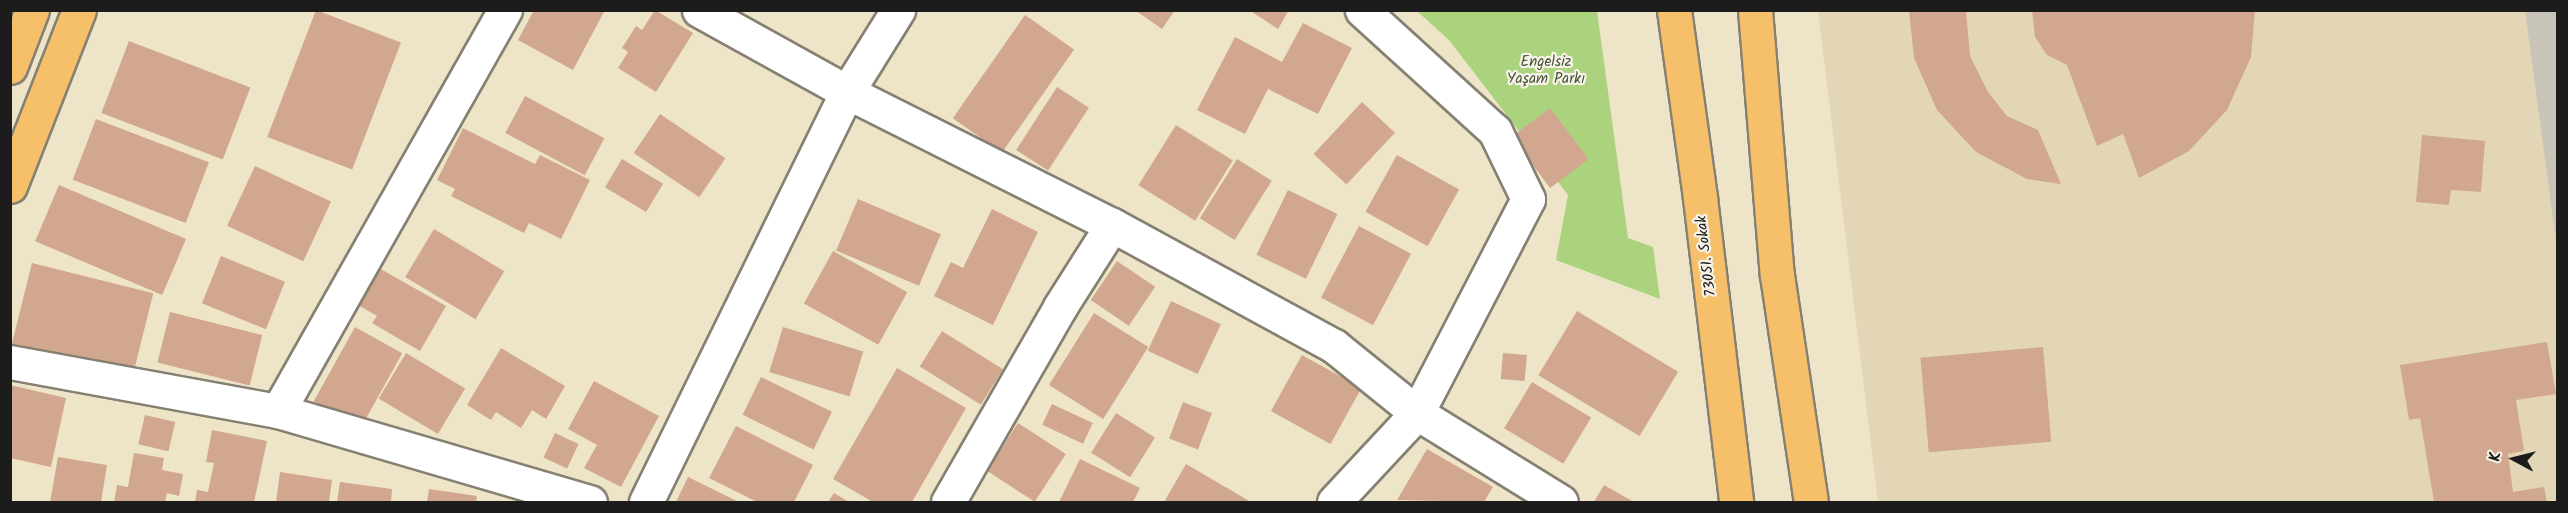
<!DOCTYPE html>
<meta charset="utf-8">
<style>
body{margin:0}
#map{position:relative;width:2568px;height:513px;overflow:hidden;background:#eee5c8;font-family:Kalam,sans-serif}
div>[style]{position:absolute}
.built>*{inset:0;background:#e3d6b7}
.industrial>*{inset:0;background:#c8c4b8}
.green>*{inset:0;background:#abd27c}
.building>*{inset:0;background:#d1a78f;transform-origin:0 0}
.roads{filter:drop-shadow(2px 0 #858072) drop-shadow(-2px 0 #858072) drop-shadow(0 2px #858072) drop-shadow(0 -2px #858072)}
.minor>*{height:33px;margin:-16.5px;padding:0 16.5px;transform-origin:16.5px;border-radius:16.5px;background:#fff}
.major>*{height:33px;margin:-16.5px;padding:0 16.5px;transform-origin:16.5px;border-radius:16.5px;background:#f6c06b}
span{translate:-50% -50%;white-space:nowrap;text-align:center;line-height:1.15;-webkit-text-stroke:4.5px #f7f3e8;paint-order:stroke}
.park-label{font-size:15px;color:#475339}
.street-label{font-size:15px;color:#1c1c1c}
.frame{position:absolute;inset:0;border:12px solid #1c1c1c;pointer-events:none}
.north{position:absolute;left:2484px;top:429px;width:60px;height:60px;-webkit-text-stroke:4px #f7f3e8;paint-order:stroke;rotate:277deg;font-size:16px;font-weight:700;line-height:24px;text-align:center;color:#1c1c1c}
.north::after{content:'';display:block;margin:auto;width:21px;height:27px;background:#1c1c1c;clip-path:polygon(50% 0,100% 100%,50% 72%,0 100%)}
</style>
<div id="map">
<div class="built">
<div style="clip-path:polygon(1818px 11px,2525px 11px,2557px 121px,2557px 502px,1878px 502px)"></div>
</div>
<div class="industrial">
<div style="clip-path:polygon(2525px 11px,2557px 11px,2557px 247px)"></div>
</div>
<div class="green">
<div style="clip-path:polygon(1417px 11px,1597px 11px,1628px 238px,1653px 247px,1660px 299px,1556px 260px,1568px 195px,1449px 40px)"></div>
</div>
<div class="building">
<div style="left:316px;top:10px;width:91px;height:136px;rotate:21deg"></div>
<div style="clip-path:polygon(534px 10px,605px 10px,573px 70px,518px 40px)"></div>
<div style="clip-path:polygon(655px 10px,693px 33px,656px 92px,618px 68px,628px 52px,622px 48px,636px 26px,642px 30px)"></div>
<div style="clip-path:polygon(1135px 10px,1175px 10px,1162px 29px)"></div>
<div style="clip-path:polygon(1249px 10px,1289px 10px,1278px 29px)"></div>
<div style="clip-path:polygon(1909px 10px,1966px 10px,1970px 56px,1988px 92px,2007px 116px,2038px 130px,2061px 184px,2027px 179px,1976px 152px,1937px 110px,1914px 58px)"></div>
<div style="clip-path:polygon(2032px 10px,2255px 10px,2251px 57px,2227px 110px,2189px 151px,2139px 178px,2123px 134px,2097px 146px,2067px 65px,2047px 55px,2035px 37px)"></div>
<div style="left:1025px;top:15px;width:60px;height:126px;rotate:35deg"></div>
<div style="clip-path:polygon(1303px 23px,1352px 48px,1318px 114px,1268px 89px,1245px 134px,1197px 110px,1235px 37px,1282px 62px)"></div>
<div style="left:129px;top:41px;width:130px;height:77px;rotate:21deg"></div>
<div style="left:1057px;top:87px;width:38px;height:75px;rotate:33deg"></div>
<div style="left:525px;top:96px;width:90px;height:42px;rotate:28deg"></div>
<div style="left:1362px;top:102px;width:45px;height:71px;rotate:43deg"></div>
<div style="left:1550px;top:108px;width:64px;height:48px;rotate:53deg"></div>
<div style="left:660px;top:114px;width:79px;height:47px;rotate:34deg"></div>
<div style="left:96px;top:119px;width:121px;height:65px;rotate:21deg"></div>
<div style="left:1176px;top:125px;width:67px;height:71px;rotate:32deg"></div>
<div style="clip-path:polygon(463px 128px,535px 164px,540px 155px,590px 180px,561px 239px,529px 223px,524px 233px,451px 196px,455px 189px,437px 180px)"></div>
<div style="clip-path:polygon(2422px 135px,2485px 141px,2481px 192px,2451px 190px,2449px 205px,2416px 202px)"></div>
<div style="left:1397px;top:155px;width:71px;height:65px;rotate:29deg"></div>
<div style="left:622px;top:159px;width:48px;height:33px;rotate:31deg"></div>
<div style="left:1237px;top:159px;width:41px;height:70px;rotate:32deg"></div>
<div style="left:255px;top:166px;width:84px;height:66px;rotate:25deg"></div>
<div style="left:59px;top:185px;width:138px;height:61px;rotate:23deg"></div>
<div style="left:1288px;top:190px;width:55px;height:72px;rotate:26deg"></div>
<div style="left:858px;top:199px;width:90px;height:56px;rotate:23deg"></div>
<div style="clip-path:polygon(992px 209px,1038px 232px,993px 325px,934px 296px,951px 262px,963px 268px)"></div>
<div style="left:1359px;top:226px;width:59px;height:81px;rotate:28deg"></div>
<div style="left:434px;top:229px;width:82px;height:56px;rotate:31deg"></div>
<div style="left:833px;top:251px;width:85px;height:60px;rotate:29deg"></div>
<div style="left:221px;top:256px;width:69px;height:51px;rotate:22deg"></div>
<div style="left:1117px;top:261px;width:46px;height:47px;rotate:34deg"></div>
<div style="left:32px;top:263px;width:125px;height:86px;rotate:14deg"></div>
<div style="clip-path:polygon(379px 268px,446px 306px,420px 351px,372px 323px,377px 316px,358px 305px)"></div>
<div style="left:1171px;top:301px;width:55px;height:55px;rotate:25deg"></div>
<div style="left:1577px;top:311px;width:118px;height:75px;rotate:31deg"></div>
<div style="left:170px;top:312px;width:95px;height:52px;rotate:14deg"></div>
<div style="left:1094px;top:313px;width:64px;height:85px;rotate:32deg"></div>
<div style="left:355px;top:327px;width:54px;height:85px;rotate:29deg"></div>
<div style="left:783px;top:327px;width:84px;height:47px;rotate:17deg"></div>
<div style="left:942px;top:331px;width:72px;height:42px;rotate:32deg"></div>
<div style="clip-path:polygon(2547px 342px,2556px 394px,2516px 400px,2524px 451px,2508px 454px,2513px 492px,2544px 487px,2547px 502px,2434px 502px,2420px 418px,2409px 420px,2400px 365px)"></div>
<div style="left:2043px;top:347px;width:95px;height:123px;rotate:85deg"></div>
<div style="clip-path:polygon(501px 348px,565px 386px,546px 419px,532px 410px,521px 428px,496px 412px,491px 420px,467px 405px)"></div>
<div style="left:406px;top:353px;width:69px;height:53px;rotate:31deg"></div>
<div style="left:1503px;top:353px;width:24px;height:26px;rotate:5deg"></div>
<div style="left:1302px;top:355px;width:68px;height:64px;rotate:29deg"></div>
<div style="clip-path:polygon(897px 368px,966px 408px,912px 502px,873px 502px,833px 479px)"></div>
<div style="left:761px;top:377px;width:79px;height:42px;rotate:26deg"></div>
<div style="clip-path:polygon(594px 381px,659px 416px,621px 487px,584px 468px,597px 445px,568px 429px)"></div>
<div style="left:1532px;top:382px;width:69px;height:54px;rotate:31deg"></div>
<div style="clip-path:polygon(10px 385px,66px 398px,51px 467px,10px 458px)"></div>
<div style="left:1183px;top:402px;width:31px;height:39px;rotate:21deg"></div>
<div style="left:1052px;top:404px;width:45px;height:23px;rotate:25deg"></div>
<div style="left:1116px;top:413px;width:46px;height:47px;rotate:32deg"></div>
<div style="left:145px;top:415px;width:31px;height:30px;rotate:13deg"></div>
<div style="left:1018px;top:423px;width:57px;height:57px;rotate:33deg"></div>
<div style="clip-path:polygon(736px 426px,813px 465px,794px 502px,757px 502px,709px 478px)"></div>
<div style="clip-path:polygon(212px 430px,267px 441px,254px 502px,195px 502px,197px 490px,208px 492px,214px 463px,206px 462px)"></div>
<div style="left:555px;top:433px;width:26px;height:27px;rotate:25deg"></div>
<div style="clip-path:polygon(1427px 449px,1493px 487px,1484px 502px,1397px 500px)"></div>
<div style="clip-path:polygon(134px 453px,164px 458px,162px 470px,183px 474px,179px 496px,167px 493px,165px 502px,114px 502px,117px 485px,128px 487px)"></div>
<div style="clip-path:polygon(58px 457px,107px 465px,101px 502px,50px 502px)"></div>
<div style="clip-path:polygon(1080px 459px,1140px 488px,1133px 502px,1059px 502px)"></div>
<div style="clip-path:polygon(1186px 464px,1251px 502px,1164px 502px)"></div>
<div style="clip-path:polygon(280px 472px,332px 480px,329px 502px,276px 502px)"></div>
<div style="clip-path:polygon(688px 477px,739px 502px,676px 502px)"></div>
<div style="clip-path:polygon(340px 482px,392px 489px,391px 502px,337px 502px)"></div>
<div style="clip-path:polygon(1604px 485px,1634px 502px,1594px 502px)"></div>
<div style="clip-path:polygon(429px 489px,477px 496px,476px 502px,427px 502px)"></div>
<div style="clip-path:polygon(834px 493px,849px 502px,828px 502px)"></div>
</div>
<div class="roads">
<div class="minor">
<div style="left:699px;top:10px;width:169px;rotate:29deg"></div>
<div style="left:847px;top:92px;width:297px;rotate:26.7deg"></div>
<div style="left:1112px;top:225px;width:253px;rotate:28.6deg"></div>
<div style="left:1334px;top:346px;width:107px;rotate:38.9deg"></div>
<div style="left:1417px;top:413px;width:169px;rotate:31.7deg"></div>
<div style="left:10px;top:362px;width:272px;rotate:10.4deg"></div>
<div style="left:278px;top:411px;width:325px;rotate:16.3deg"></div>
<div style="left:278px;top:411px;width:461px;rotate:-60.5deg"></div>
<div style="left:646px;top:502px;width:457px;rotate:-63.9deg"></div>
<div style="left:847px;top:92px;width:97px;rotate:-58.1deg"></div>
<div style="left:948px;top:502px;width:225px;rotate:-60.1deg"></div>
<div style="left:1060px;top:307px;width:97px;rotate:-57.6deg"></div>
<div style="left:1334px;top:502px;width:122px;rotate:-47deg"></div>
<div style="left:1417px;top:413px;width:241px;rotate:-62.6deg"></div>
<div style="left:1528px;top:199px;width:76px;rotate:-115.9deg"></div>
<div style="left:1495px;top:131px;width:180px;rotate:-137.7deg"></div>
</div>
<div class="major">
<div style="left:1674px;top:10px;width:190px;rotate:82.1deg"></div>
<div style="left:1700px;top:198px;width:306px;rotate:83.2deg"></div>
<div style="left:1755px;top:10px;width:266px;rotate:85.3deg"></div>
<div style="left:1777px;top:275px;width:230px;rotate:81.5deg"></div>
<div style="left:10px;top:67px;width:61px;rotate:-68.9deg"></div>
<div style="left:10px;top:186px;width:189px;rotate:-68.6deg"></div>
</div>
</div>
<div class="park-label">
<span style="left:1546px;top:71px">Engelsiz<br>Yaşam Parkı</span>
</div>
<div class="street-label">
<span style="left:1707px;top:256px;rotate:-97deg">73051. Sokak</span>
</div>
<div class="frame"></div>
<div class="north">K</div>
</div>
